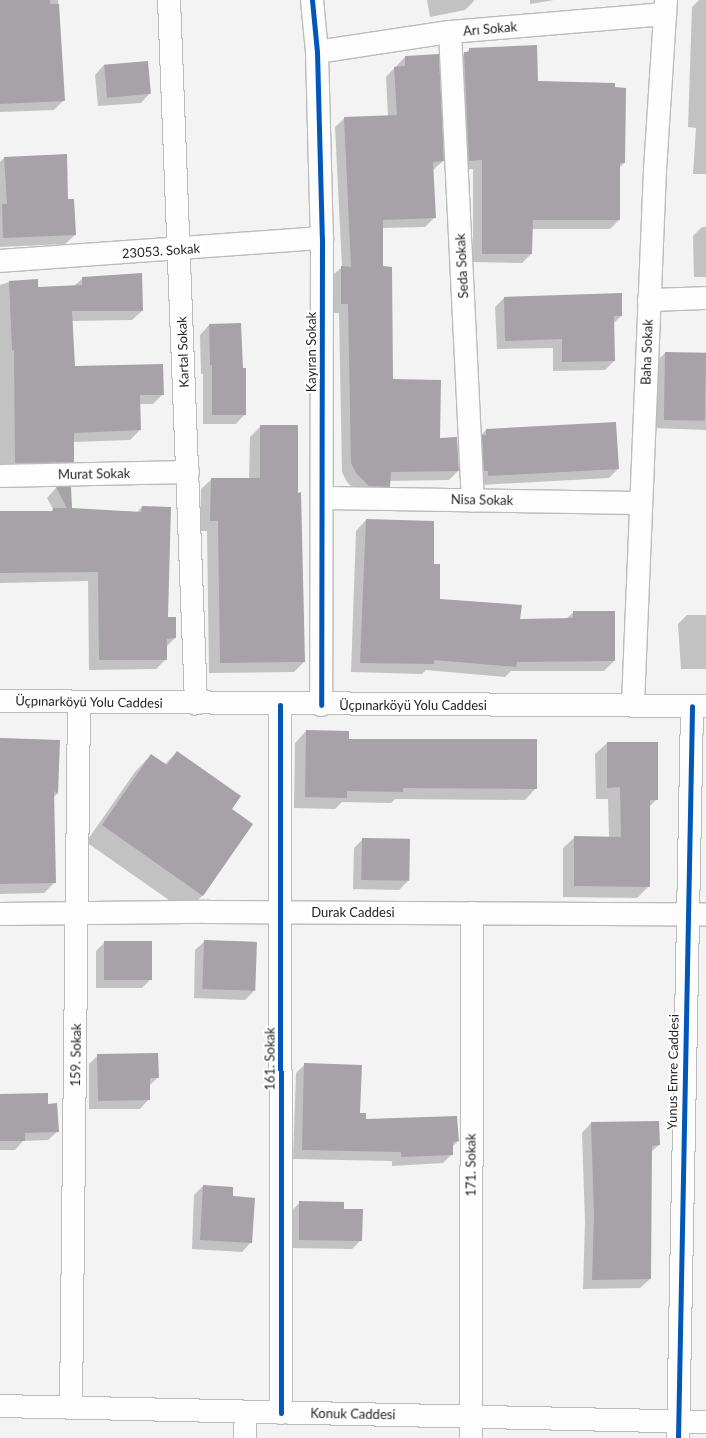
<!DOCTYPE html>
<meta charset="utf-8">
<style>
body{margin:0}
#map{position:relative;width:706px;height:1438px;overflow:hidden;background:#f4f3f4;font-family:Lato,sans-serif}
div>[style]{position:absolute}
.shadow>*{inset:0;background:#0003}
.building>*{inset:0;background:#a6a2a8;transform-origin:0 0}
.roads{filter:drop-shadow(1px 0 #bcbbbc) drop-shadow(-1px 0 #bcbbbc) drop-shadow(0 1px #bcbbbc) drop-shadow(0 -1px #bcbbbc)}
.minor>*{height:22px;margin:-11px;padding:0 11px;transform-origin:11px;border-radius:11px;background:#fdfdfd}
.secondary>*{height:22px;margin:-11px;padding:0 11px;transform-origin:11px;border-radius:11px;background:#fdfdfd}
.cycleway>*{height:5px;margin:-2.5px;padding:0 2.5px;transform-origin:2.5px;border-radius:2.5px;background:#0057b8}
span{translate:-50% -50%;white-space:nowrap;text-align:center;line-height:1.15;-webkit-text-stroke:4px #fff;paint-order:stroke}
.street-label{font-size:13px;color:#242425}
</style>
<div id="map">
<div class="shadow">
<div style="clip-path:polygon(0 0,58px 0,64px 100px,54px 110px,0 112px)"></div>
<div style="clip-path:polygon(427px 0,474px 0,474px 1px,465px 10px,430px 17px)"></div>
<div style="clip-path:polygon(530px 0,554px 0,530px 4px)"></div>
<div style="clip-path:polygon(699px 0,706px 0,706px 174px,693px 174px,696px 128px,688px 127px,692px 7px)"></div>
<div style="clip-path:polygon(470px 49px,538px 82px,625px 89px,624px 163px,619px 168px,619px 220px,610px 229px,532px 229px,531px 254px,522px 263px,473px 262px,473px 169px,460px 170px,455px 62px)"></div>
<div style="clip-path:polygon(438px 55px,443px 161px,433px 170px,434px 218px,425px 227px,382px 228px,382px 267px,392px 380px,439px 439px,458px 471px,449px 480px,389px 481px,389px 486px,380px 495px,360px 495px,347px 482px,342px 472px,339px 313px,332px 313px,332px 276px,342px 267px,335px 127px,345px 118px,388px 116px,386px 77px,405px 57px)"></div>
<div style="clip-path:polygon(147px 62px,150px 93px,141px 103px,98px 106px,95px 75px,104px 65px)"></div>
<div style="clip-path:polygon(4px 158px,75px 235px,65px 244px,0 247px,0 162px)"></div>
<div style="clip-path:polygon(702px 227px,706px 227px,706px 277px,694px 277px,693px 236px)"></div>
<div style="clip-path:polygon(83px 278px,142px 311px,132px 320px,72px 321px,74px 367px,163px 394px,153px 404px,139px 404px,140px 430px,130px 440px,73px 442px,73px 462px,63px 471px,0 472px,0 285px,9px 282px,37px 288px,74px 286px)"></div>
<div style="clip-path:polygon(504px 298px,621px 316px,614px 323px,614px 361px,605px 370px,553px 371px,553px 348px,497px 349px,495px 307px)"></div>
<div style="clip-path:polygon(209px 325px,245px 414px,236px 424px,203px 424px,203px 374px,201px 374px,200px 335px)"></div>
<div style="clip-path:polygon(665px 353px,706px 354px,706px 430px,654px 428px,656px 362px)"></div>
<div style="clip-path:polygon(615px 423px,618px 469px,609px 478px,480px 485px,477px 439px,486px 430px)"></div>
<div style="clip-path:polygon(261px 426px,297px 495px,304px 662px,294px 672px,209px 673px,207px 531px,200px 531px,201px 489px,212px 479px,249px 479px,250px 437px)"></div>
<div style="clip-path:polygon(56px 488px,70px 488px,71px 509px,137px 512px,142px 507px,167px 618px,175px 638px,166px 647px,166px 659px,156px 669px,89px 670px,88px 581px,0 583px,0 511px,50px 512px,53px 509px,47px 498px)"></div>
<div style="clip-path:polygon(366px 520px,439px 599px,519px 620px,566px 619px,574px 612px,614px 661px,604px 671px,511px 671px,505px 677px,426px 670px,422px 674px,351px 672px,356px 531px)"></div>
<div style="clip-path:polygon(687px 615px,706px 615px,706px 669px,681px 669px,678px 624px)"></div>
<div style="clip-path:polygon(306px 731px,348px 740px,536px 788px,525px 800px,395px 799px,391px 803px,342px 802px,335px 809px,294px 808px,295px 743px)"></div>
<div style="clip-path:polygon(0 738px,59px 741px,57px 794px,53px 798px,55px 882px,44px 893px,0 894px)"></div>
<div style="clip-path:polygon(607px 743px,657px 743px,657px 799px,649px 807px,649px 886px,637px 898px,563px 897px,563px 848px,575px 837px,609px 837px,608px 799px,596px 799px,595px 754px)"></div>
<div style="clip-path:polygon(177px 752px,230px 809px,252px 825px,202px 896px,186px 912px,86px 842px,135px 772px,151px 755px,164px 765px)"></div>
<div style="clip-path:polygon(363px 839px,408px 881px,399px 890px,353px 889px,354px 848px)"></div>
<div style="clip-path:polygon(205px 941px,254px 991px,245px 1000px,194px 998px,195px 950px)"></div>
<div style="clip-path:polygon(105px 942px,151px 979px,142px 988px,96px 988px,96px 951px)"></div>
<div style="clip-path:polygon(98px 1055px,158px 1077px,149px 1086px,149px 1099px,140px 1109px,89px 1109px,89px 1064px)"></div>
<div style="clip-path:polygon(305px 1064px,365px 1120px,458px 1141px,452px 1147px,452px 1154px,443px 1163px,392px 1166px,392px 1161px,293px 1159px,296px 1073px)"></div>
<div style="clip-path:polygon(0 1095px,47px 1105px,58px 1131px,48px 1140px,23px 1141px,15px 1150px,0 1150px)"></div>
<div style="clip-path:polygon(591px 1123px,659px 1145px,651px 1152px,650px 1279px,640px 1288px,583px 1289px,585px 1222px,582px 1133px)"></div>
<div style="clip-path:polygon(203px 1186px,232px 1188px,232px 1197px,251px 1242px,242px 1252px,192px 1249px,194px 1195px)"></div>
<div style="clip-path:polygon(300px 1202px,343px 1210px,361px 1240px,352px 1249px,290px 1248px,291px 1212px)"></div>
</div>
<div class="building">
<div style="clip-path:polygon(0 0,50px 0,50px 4px,59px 4px,65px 101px,0 104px)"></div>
<div style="clip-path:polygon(537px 45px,538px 81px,615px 83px,615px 87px,626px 88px,625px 163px,620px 163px,620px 220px,533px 220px,532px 254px,482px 254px,482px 160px,469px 161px,464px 52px,469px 52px,469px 48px)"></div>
<div style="clip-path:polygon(439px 54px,444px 161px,433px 162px,436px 218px,383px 220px,383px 266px,392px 267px,393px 379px,441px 380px,440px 438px,457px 437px,459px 471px,391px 472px,390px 487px,369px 486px,356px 473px,351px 463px,348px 304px,341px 304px,341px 266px,351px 267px,344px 117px,397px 115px,394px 67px,405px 66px,405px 56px)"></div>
<div style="left:148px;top:61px;width:33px;height:44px;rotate:85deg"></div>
<div style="clip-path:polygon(67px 154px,68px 199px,74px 199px,76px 235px,3px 238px,2px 204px,7px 204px,4px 157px)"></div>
<div style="clip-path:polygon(142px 273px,143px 311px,72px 311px,75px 366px,163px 364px,164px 395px,140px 395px,141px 430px,74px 433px,74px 462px,15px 463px,14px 350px,12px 350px,9px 281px,38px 279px,38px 287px,82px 285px,82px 277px)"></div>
<div style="clip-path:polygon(622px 293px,622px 316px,614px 316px,615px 361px,562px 362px,562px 339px,505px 341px,504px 297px)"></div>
<div style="clip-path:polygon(241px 323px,243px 368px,246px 368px,246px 415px,212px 415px,212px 365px,210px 365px,209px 324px)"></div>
<div style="left:665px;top:352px;width:41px;height:68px;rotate:1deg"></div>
<div style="clip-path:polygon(616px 422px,619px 469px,488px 476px,488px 471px,484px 471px,482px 435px,486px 435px,486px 429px)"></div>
<div style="clip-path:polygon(260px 425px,298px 425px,298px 493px,301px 492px,305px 662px,220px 663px,218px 521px,210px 521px,211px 478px,260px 478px)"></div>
<div style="clip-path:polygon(56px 487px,71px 487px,72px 508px,141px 512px,142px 506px,171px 507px,168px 617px,176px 617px,176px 638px,167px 639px,167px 660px,99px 660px,98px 572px,0 573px,0 511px,53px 511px,53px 508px,67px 508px)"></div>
<div style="clip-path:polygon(366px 519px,434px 521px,434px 564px,440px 564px,440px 599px,522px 605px,520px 619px,573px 618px,573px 611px,615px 611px,615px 661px,517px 662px,516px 667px,434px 660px,434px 664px,360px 663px)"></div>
<div style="clip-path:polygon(306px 730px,349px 731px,349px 739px,537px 739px,537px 789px,403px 788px,403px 792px,347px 791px,347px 798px,305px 797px)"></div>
<div style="clip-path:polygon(0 738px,60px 740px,58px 794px,54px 791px,56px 883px,0 884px)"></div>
<div style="clip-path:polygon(607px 742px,658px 742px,658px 800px,650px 800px,650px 887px,574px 886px,574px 836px,621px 837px,620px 787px,607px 788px)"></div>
<div style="clip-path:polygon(177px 751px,241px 796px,232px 809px,253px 824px,203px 896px,102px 825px,151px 754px,167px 765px)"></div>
<div style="left:362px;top:838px;width:48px;height:42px;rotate:1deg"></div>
<div style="left:204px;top:940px;width:53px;height:49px;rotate:2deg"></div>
<div style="left:104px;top:941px;width:48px;height:39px"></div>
<div style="clip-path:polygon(158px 1053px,159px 1078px,150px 1078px,150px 1100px,98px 1101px,97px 1054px)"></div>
<div style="clip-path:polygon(304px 1063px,362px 1065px,360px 1113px,366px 1113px,366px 1119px,457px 1116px,459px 1141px,453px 1142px,453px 1155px,401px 1157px,401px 1152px,302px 1150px)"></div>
<div style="clip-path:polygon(48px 1093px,48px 1104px,57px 1103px,59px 1132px,25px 1133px,25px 1141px,0 1141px,0 1094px)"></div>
<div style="clip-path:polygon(659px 1121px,660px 1145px,652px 1146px,651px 1279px,592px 1280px,594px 1213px,591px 1122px)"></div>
<div style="clip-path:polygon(203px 1185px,233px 1187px,233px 1196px,255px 1198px,252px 1243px,200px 1240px)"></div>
<div style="clip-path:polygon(299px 1201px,344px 1202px,344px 1209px,363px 1209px,362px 1241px,299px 1240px)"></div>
</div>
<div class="roads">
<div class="minor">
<div style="left:169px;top:0;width:704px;rotate:87.8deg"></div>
<div style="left:312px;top:0;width:52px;rotate:84.5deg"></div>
<div style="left:317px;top:52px;width:186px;rotate:88.5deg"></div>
<div style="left:322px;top:238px;width:467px;rotate:90.1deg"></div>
<div style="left:450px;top:32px;width:469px;rotate:87.2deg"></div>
<div style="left:317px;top:52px;width:134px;rotate:-8.6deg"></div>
<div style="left:450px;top:32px;width:216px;rotate:-4.8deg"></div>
<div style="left:0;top:261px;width:323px;rotate:-4.1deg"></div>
<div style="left:649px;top:300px;width:57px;rotate:-2deg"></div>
<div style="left:0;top:476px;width:188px;rotate:-1.2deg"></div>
<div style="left:322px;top:498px;width:319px;rotate:0.9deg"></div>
<div style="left:633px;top:704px;width:534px;rotate:-87.64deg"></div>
<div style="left:655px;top:170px;width:170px;rotate:-86.3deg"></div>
<div style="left:280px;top:705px;width:708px;rotate:89.92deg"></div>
<div style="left:0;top:914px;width:208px;rotate:-0.6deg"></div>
<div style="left:208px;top:912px;width:498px;rotate:0.3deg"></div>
<div style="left:0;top:1406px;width:706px;rotate:1.3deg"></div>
<div style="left:71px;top:1408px;width:705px;rotate:-89.35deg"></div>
<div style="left:245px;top:1438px;width:26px;rotate:-88deg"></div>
<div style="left:471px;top:1438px;width:525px;rotate:-89.89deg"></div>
<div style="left:678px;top:1438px;width:732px;rotate:-88.9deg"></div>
</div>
<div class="secondary">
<div style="left:0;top:701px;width:706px;rotate:0.41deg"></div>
</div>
</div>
<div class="cycleway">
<div style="left:312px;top:0;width:52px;rotate:84.5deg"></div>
<div style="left:317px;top:52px;width:186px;rotate:88.5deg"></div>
<div style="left:322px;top:238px;width:467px;rotate:90.1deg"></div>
<div style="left:280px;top:705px;width:708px;rotate:89.92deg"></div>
<div style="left:678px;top:1438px;width:732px;rotate:-88.9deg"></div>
</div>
<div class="street-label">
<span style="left:490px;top:29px;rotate:-5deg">Arı Sokak</span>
<span style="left:161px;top:251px;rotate:-4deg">23053. Sokak</span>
<span style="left:462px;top:266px;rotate:-93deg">Seda Sokak</span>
<span style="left:183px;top:352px;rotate:-92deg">Kartal Sokak</span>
<span style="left:311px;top:352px;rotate:-90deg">Kayıran Sokak</span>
<span style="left:647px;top:352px;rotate:-88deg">Baha Sokak</span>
<span style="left:94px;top:474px;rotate:-1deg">Murat Sokak</span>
<span style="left:482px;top:500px;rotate:1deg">Nisa Sokak</span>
<span style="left:89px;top:702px;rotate:1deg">Üçpınarköyü Yolu Caddesi</span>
<span style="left:413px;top:705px">Üçpınarköyü Yolu Caddesi</span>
<span style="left:353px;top:912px">Durak Caddesi</span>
<span style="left:76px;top:1055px;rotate:-89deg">159. Sokak</span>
<span style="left:270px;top:1059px;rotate:-90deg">161. Sokak</span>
<span style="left:673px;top:1072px;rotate:-89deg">Yunus Emre Caddesi</span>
<span style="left:471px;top:1165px;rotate:-90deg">171. Sokak</span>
<span style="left:353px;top:1414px;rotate:1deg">Konuk Caddesi</span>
</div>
</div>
